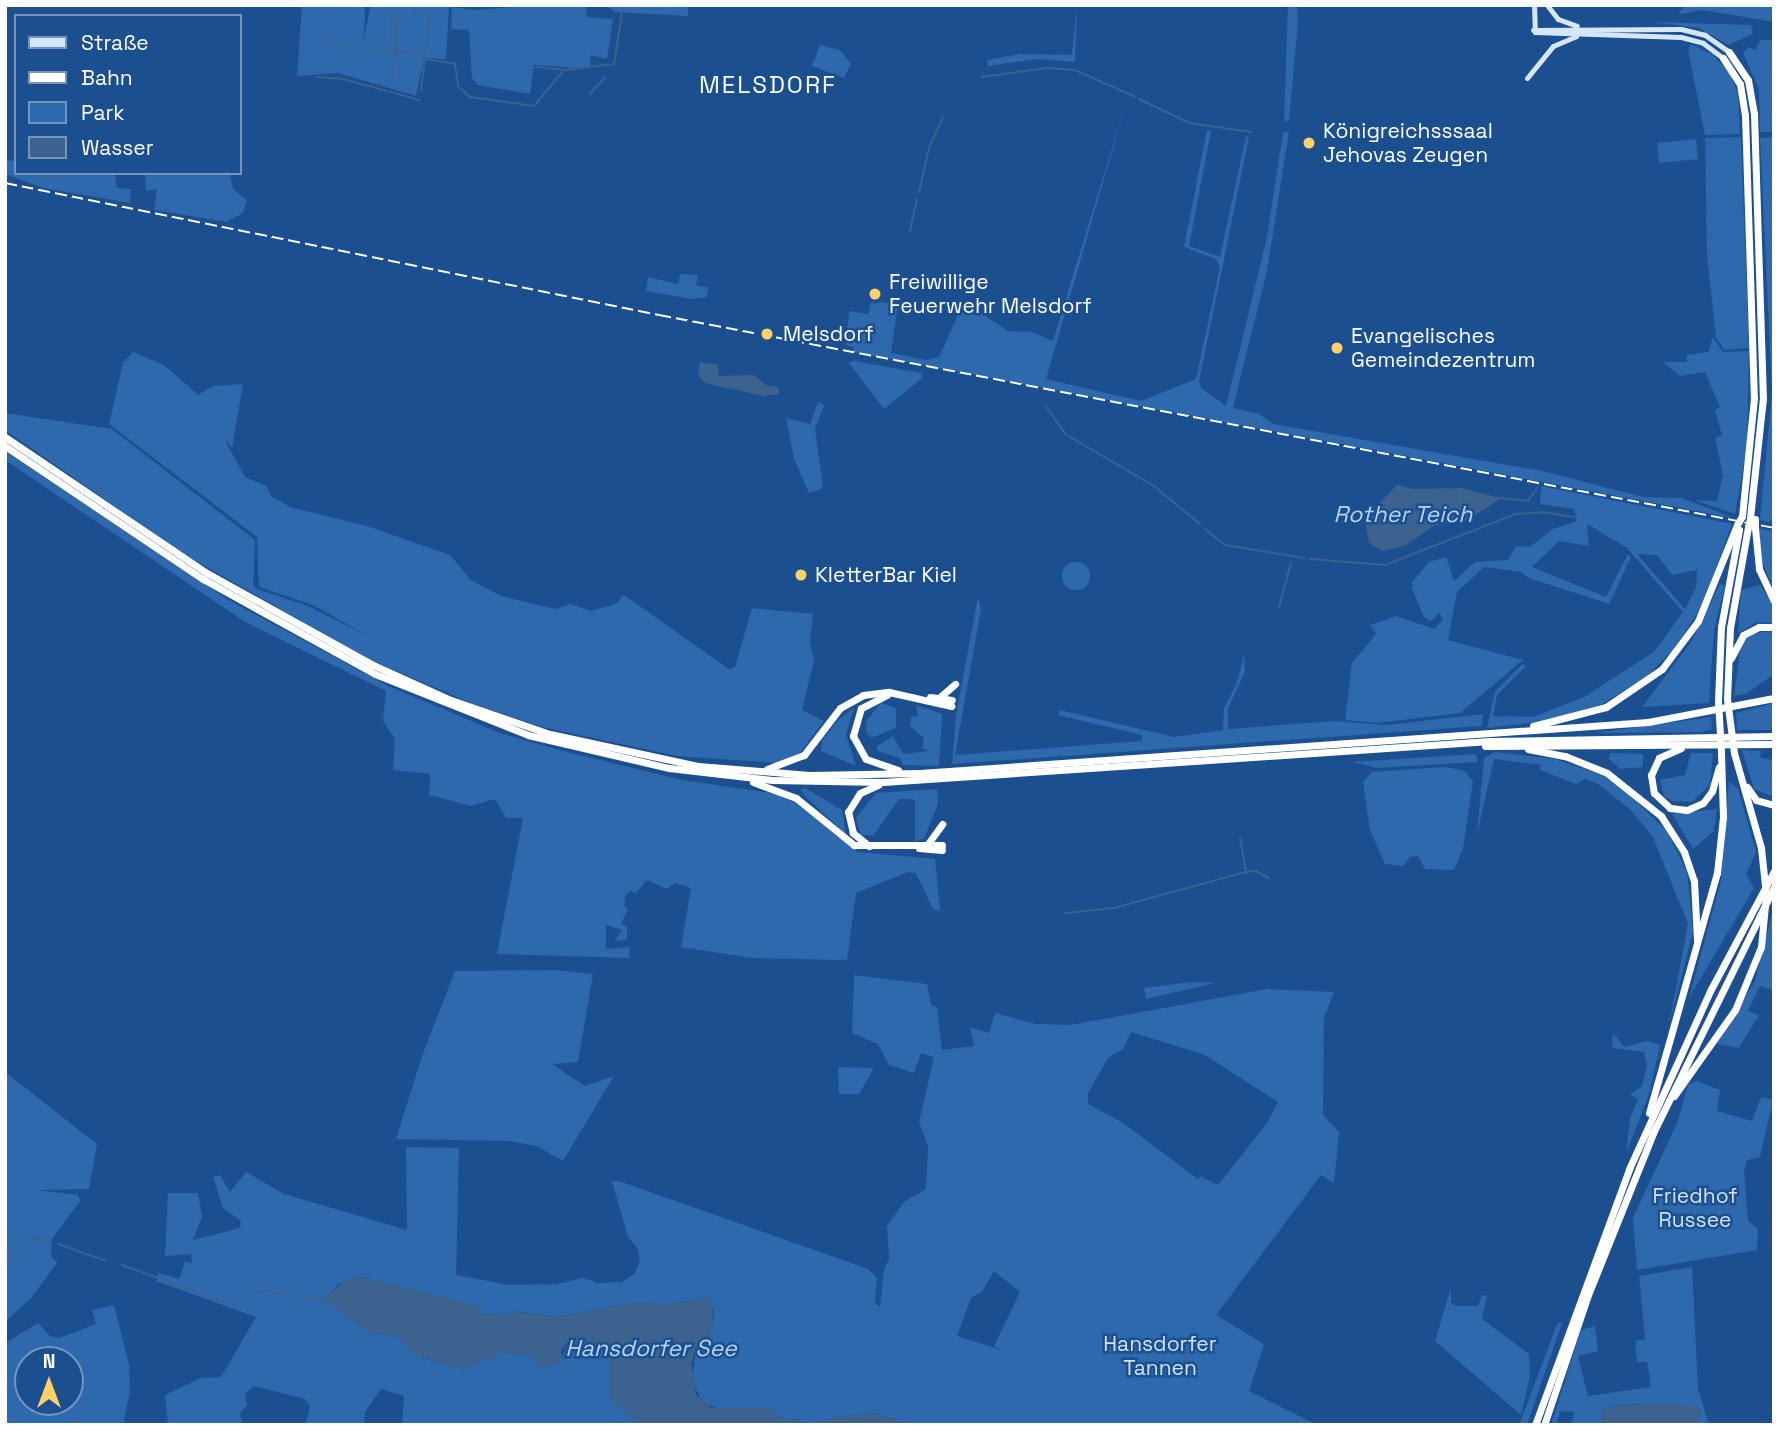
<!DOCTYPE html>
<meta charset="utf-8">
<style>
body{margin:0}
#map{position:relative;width:1779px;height:1430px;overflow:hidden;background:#1b4f8f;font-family:"Space Grotesk",sans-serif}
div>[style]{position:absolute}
.green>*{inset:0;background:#2e69ad;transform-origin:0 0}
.round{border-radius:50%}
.water>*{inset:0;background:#3c6290}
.stream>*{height:2px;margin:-1px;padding:0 1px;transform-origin:1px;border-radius:1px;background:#3c6290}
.secondary>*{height:5px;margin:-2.5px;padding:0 2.5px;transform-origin:2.5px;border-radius:2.5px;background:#d6e6fa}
.highway>*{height:7px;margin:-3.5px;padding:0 3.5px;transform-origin:3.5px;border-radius:3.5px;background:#fff}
.rail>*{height:2px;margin-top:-1px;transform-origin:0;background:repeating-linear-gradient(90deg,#fff 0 12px,transparent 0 17px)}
.highway-bridge>*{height:7px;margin:-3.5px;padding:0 3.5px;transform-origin:3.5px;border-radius:3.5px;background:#fff}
.dots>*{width:19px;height:19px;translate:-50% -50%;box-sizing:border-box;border:4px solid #1b4f8f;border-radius:50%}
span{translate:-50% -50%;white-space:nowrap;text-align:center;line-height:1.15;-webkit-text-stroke:5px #1b4f8f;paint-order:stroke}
.poi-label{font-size:21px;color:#fff}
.left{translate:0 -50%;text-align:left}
.park-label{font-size:21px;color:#cfe3fa}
.water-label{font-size:23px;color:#b5d3f5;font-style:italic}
.quarter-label{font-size:24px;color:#fff;letter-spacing:2px}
.frame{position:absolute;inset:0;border:7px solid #fff;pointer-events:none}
.legend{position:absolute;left:14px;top:14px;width:228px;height:161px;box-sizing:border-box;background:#1b4f8f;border:2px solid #7695bc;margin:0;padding:9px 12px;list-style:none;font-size:21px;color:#fff}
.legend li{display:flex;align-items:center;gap:14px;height:35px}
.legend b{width:35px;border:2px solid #7695bc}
.north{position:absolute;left:14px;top:1346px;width:70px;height:70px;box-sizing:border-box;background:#1b4f8f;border:2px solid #7695bc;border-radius:50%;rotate:0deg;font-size:19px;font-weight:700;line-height:28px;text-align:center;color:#fff}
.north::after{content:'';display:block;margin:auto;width:24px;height:32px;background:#ffd166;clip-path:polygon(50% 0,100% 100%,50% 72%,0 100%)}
</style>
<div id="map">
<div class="green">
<div style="clip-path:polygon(302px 5px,365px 5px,364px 40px,370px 7px,449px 7px,446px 59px,424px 58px,416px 96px,338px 73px,297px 76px)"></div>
<div style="clip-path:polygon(540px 5px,587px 5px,586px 17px,613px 19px,607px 59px,590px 55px,591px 66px,580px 68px,534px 65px,530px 94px,478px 85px,472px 78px,469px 30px,451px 29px,452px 7px,474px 10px)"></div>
<div style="clip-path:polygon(605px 5px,688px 5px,688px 16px,615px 12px)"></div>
<div style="clip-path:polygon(1077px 5px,1075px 62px,1038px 59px,988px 66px,987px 60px,1020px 54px,1072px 55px)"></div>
<div style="clip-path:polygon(1288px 5px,1297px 5px,1298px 21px,1289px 120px,1284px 122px)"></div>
<div style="clip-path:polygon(1684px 5px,1774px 5px,1774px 22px,1702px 10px,1679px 14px)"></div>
<div style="clip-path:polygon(1651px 22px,1751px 25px,1753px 34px,1728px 45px,1699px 28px)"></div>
<div style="clip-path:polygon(1760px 40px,1774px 40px,1774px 132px,1760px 132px,1759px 89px,1743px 53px,1748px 47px,1756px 50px)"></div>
<div style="clip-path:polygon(1691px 44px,1713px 55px,1729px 72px,1738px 93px,1740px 134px,1705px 135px,1688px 50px)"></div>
<div style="clip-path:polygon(820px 45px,840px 50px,851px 64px,844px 78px,812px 66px)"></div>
<div style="clip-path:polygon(1128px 96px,1046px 379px,1141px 401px,1196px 379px,1220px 267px,1216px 259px,1184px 247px,1207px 130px,1211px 131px,1189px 246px,1220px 257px,1246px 136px,1249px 137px,1199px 381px,1201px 388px,1226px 406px,1267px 237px,1283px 132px,1289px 132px,1267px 271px,1233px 408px,1259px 414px,1273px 424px,1542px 471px,1643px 497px,1682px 498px,1734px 518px,853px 352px,854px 347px,846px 345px,849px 311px,868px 314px,871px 300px,898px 305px,891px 353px,927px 360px,939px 357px,958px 315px,971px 306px,1008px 331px,1032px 332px,1053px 341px)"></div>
<div style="clip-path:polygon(1741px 137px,1749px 348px,1724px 350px,1716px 337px,1707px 256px,1705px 138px)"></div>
<div style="clip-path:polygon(1774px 137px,1774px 518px,1769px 522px,1760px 520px,1772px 393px,1760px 138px)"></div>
<div style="left:1696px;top:139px;width:20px;height:39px;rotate:84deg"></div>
<div style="clip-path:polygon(5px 160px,16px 161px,16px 173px,115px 173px,117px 188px,131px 189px,130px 203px,43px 188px,5px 174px)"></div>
<div style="clip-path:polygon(145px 173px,230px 173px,233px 189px,247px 200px,243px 213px,227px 222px,154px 210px,157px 189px,146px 191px)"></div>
<div style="clip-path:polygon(680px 274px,698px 275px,696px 286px,708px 287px,707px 297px,692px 299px,646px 291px,648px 277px,678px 284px)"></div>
<div style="clip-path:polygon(1713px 337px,1723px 352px,1749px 351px,1747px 447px,1735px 514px,1694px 500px,1717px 501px,1723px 475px,1715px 438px,1722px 435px,1715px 410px,1720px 407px,1705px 372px,1680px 376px,1663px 362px,1687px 362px,1687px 355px,1708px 352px)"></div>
<div style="clip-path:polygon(133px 352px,164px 365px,198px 395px,213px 386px,243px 384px,232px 448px,226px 440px,227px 444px,245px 477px,266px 486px,272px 497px,290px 507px,367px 526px,450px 555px,471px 580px,501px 596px,555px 609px,570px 604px,591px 611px,616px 604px,624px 595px,729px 669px,735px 667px,752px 608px,813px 614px,810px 642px,814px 661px,802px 710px,824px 721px,800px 753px,778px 763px,677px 756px,542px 727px,471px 703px,368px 659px,182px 553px,5px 430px,5px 413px,112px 429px,255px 540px,253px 584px,257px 589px,308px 606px,370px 637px,313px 605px,259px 587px,257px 537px,109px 424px,123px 363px)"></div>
<div style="clip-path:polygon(854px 361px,921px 373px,922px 378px,884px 409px,849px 363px)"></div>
<div style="clip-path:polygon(818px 402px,824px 405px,815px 429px,823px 488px,809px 493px,794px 459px,786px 418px,810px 424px)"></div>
<div style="clip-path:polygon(5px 451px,227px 599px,388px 686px,500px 733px,559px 750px,682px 780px,777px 794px,794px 802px,857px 852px,935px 859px,940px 911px,933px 909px,916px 873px,908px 872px,856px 893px,847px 960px,751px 958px,681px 947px,691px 888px,675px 883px,667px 889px,647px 880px,636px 893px,630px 891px,625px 896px,624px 906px,628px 909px,621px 924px,627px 927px,627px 940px,615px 941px,622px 930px,606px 925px,606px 949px,629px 947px,630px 958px,497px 954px,523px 818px,506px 818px,495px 799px,471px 806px,429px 795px,430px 774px,393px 770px,395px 739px,383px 721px,386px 691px,245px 622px,5px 460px)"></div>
<div style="clip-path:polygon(evenodd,1541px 486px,1732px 524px,1701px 608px,1673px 650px,1646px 677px,1601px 705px,1539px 722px,1487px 728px,1495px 691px,1523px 664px,1526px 666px,1497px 695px,1493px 716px,1533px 717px,1584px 697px,1654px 652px,1683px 612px,1627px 548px,1587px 524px,1589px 546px,1559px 541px,1532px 567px,1606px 597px,1628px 554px,1631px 557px,1609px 604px,1529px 578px,1521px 572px,1484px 567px,1457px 592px,1448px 640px,1523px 660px,1460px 713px,1376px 723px,1345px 720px,1352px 663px,1376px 634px,1370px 625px,1396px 616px,1435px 629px,1443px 619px,1439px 613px,1431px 621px,1424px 617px,1412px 589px,1412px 582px,1429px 562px,1446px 557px,1454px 581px,1475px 562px,1508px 560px,1516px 546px,1530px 547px,1553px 529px,1577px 521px,1574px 509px,1540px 504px,1541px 486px,1637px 554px,1657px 555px,1672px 575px,1697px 570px,1696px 588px,1685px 609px,1637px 554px)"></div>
<div style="clip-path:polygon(1759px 528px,1774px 531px,1774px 591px,1762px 561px)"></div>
<div class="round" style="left:1062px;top:562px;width:28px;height:28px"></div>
<div style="clip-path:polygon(1720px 584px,1725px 586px,1714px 630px,1709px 703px,1642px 707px,1691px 642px)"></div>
<div style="clip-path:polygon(1760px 585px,1774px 607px,1774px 623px,1757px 622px,1738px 633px,1741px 590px)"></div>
<div style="clip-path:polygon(978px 597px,981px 609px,955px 755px,1142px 741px,1142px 735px,1058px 715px,1060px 710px,1174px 737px,1223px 730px,1224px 708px,1237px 683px,1244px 654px,1245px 672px,1228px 708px,1228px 729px,1333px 721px,1387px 725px,1483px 714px,1482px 726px,952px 764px,956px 715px)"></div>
<div style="clip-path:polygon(1769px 631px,1774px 636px,1774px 674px,1746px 694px,1734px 696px,1741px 642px,1749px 635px)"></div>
<div style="clip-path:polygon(881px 703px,896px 708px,896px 728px,871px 738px,866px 731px,867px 720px)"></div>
<div style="clip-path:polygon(1774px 703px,1774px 730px,1737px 730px,1736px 713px)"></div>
<div style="clip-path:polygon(916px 705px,942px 714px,939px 766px,903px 765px,900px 758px,877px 751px,877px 746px,893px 736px,903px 754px,928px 751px,922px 748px,924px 738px,910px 726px,911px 717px,918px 716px)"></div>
<div style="clip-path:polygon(854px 708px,846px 735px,856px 766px,821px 751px,822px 741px,837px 721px)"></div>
<div style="clip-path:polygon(1711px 717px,1712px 729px,1702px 732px,1595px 733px)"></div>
<div style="clip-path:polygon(1742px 750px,1761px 751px,1760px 758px,1774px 760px,1774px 797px,1754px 789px)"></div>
<div style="clip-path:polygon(1495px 752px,1555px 759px,1601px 775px,1621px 787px,1666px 830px,1687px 872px,1693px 931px,1669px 1026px,1688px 924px,1653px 837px,1631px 810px,1598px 784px,1585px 779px,1576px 784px,1540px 770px,1541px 765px,1494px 759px,1477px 834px,1484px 758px)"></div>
<div style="clip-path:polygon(1610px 753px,1643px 754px,1643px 767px,1620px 769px,1609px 759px)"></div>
<div style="clip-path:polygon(1691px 753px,1713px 753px,1710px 785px,1692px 802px,1672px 801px,1664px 796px,1660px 780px,1685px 775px)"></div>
<div style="clip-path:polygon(1476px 754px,1478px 762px,1377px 768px,1352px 762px)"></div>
<div style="clip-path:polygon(1446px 767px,1464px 771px,1473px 781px,1463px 848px,1454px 870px,1425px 869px,1418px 856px,1410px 857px,1403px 866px,1385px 864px,1370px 830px,1363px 782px,1372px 772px)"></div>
<div style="clip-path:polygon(1729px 781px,1738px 789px,1756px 852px,1746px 874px,1754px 888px,1689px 998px,1721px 881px)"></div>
<div style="clip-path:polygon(805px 788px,842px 810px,846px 834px,805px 796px,800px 789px)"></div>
<div style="clip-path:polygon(937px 789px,938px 804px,924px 839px,915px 841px,915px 800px,910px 799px,899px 799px,873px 836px,861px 835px,856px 818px,876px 793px)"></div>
<div style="clip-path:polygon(1717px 809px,1714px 831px,1693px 849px,1672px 814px)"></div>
<div style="clip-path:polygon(1774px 906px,1774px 990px,1760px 986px,1748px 1011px,1759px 1015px,1739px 1048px,1717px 1044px,1755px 981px)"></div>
<div style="clip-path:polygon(556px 970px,593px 974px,578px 1062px,552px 1064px,585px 1086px,614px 1076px,563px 1161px,537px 1146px,509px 1141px,396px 1139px,422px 1056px,455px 971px)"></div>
<div style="clip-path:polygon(evenodd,854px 975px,927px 984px,931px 1005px,937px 1007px,942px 1050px,974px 1046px,970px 1027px,989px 1033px,995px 1013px,1036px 1024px,1071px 1025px,1267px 989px,1334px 992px,1324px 1018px,1323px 1115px,1339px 1132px,1334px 1183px,1321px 1175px,1216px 1315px,1264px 1344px,1249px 1391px,1317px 1425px,916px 1425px,873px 1413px,835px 1417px,816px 1424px,781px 1418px,767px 1408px,725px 1411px,703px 1403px,692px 1381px,696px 1347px,713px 1326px,714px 1312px,707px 1298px,671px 1304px,629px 1303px,558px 1317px,515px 1311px,508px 1316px,482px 1314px,477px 1306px,361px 1277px,338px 1284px,324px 1300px,368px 1332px,398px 1337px,422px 1358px,443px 1364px,463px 1369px,503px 1352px,533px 1356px,543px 1369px,563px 1357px,568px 1340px,591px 1344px,609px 1357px,609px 1397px,644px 1425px,402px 1425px,404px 1396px,381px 1389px,365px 1412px,364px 1425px,305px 1425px,310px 1407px,305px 1399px,254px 1386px,245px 1394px,247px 1405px,240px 1413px,243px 1425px,168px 1425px,165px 1395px,201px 1378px,221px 1377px,256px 1317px,156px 1281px,159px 1273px,179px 1279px,185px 1262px,192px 1263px,191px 1254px,165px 1256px,168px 1193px,198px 1193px,202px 1217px,193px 1240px,240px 1228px,241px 1221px,223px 1208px,213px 1177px,220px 1175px,230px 1192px,246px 1172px,284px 1194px,407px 1230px,406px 1147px,459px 1148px,456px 1275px,509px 1285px,556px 1284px,583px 1278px,598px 1283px,622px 1282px,635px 1273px,640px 1260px,638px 1249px,628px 1237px,612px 1181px,619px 1181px,868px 1269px,877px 1278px,875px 1304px,880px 1306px,884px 1269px,889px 1259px,887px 1226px,904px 1202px,926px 1189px,928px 1146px,919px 1122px,934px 1057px,921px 1053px,914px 1073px,889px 1065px,878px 1044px,852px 1033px,854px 975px,1131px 1032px,1205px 1055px,1278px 1102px,1267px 1123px,1218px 1185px,1200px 1176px,1198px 1179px,1122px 1122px,1088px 1104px,1088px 1093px,1108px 1058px,1123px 1049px,1131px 1032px,854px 975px,994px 1271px,1020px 1292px,994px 1346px,1001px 1350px,957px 1336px,971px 1298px,982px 1292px,994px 1271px)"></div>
<div style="clip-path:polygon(1192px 982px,1215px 983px,1146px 999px,1144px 988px)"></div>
<div style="clip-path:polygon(1613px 1033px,1624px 1047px,1647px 1041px,1660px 1045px,1649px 1094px,1626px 1154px,1630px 1118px,1638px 1099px,1630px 1095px,1642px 1086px,1647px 1065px,1644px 1052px,1612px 1048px)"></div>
<div style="clip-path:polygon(838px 1067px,874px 1068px,859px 1094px,839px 1094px)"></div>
<div style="clip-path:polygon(5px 1072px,97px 1144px,89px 1189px,36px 1190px,78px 1195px,80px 1201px,52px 1239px,51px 1256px,57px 1263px,31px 1298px,5px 1322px)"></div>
<div style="clip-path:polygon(1697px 1081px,1720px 1090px,1717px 1111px,1752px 1121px,1761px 1097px,1773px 1100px,1760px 1157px,1747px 1160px,1744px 1172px,1748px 1221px,1758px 1229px,1757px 1250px,1637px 1270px,1633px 1218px,1678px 1121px,1688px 1085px)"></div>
<div style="clip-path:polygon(1692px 1267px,1698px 1389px,1709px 1425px,1698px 1425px,1701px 1408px,1636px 1404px,1608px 1406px,1601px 1414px,1601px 1425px,1571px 1425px,1575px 1412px,1570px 1411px,1560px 1412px,1556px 1425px,1551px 1425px,1581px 1330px,1595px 1326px,1598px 1351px,1578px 1356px,1588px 1396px,1651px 1387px,1647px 1362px,1637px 1362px,1635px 1341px,1645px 1339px,1639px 1276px)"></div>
<div style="clip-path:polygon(1451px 1288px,1451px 1303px,1456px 1306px,1478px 1306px,1482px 1295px,1487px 1296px,1482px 1319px,1529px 1354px,1530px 1376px,1521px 1415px,1435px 1341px)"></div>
<div style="clip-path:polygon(evenodd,114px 1305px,129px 1365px,130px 1392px,123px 1425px,5px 1425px,5px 1343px,38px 1323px,50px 1336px,59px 1338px,96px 1324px,92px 1310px,114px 1305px,28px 1360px,70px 1360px,70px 1402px,28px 1402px,28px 1360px)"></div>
<div style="clip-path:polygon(1558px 1322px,1562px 1323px,1527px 1425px,1519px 1425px)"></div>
</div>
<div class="water">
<div style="clip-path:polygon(700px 362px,718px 365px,719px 376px,754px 375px,766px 385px,778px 387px,779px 394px,763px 396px,705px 383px,698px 376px)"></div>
<div style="clip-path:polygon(1397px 485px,1413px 489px,1461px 488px,1501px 498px,1468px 520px,1434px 526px,1406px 545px,1383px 551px,1369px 543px,1366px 525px,1370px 513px)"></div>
<div style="clip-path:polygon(361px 1277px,478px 1306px,483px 1314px,508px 1316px,514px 1311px,558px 1317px,629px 1303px,671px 1304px,707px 1298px,712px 1305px,713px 1326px,708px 1338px,696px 1347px,691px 1365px,696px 1395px,711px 1408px,767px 1408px,781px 1418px,816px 1424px,835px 1417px,873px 1413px,916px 1425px,644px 1425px,636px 1423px,609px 1397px,609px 1357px,591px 1344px,568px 1340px,561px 1351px,563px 1361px,543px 1369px,533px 1356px,504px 1352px,463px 1369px,443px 1364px,413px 1354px,398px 1337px,368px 1332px,323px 1300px,345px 1280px)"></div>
<div style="clip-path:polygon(1670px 1403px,1701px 1408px,1698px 1425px,1601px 1425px,1601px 1414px,1608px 1406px)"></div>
</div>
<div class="stream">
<div style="left:414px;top:10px;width:17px;rotate:21deg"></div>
<div style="left:430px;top:16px;width:74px;rotate:97deg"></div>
<div style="left:320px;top:32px;width:25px;rotate:40deg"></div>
<div style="left:339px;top:48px;width:41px"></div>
<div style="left:380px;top:48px;width:46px;rotate:10.1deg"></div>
<div style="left:390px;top:44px;width:31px;rotate:-86deg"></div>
<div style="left:425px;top:59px;width:30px;rotate:9deg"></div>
<div style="left:455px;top:64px;width:22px;rotate:82deg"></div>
<div style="left:458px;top:86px;width:16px;rotate:43deg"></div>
<div style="left:470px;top:97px;width:65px;rotate:8deg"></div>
<div style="left:534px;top:106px;width:47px;rotate:-50.2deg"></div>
<div style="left:564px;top:70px;width:50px;rotate:-6.8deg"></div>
<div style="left:614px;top:64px;width:60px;rotate:-81.3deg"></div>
<div style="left:536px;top:67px;width:27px;rotate:6deg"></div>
<div style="left:1077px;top:71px;width:64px;rotate:23.8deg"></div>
<div style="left:393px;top:76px;width:64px;rotate:-85.5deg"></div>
<div style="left:317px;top:77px;width:26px;rotate:4deg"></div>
<div style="left:343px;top:79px;width:80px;rotate:15.3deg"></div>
<div style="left:982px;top:77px;width:66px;rotate:-7.9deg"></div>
<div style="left:1047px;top:68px;width:27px;rotate:4deg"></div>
<div style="left:590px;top:94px;width:23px;rotate:-47deg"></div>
<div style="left:1139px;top:99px;width:55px;rotate:25.6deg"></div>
<div style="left:1189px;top:123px;width:63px;rotate:8.3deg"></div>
<div style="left:919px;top:192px;width:45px;rotate:-77.2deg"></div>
<div style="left:929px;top:148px;width:34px;rotate:-66deg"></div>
<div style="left:910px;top:231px;width:33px;rotate:-78deg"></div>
<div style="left:1045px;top:405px;width:35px;rotate:55deg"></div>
<div style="left:1065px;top:434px;width:103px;rotate:30.3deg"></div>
<div style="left:1154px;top:486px;width:60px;rotate:39.6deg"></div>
<div style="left:1501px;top:498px;width:27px;rotate:6deg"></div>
<div style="left:1528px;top:501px;width:16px;rotate:-55deg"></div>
<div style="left:1205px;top:529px;width:26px;rotate:39deg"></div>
<div style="left:1225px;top:545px;width:80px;rotate:9.3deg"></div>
<div style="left:1310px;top:559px;width:75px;rotate:4.6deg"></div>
<div style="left:1385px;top:565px;width:141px;rotate:-21.3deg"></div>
<div style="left:1516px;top:514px;width:26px;rotate:-4deg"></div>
<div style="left:1542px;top:512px;width:36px;rotate:9deg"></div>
<div style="left:1279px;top:607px;width:46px;rotate:-74.7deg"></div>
<div style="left:1240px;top:838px;width:35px;rotate:80deg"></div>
<div style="left:1065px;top:913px;width:49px;rotate:-5.8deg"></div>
<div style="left:1114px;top:908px;width:137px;rotate:-15.3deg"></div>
<div style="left:1246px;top:872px;width:10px;rotate:-6deg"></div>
<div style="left:1256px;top:871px;width:15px;rotate:28deg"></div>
<div style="left:58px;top:1244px;width:51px;rotate:19.5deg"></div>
<div style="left:5px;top:1261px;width:38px;rotate:-37deg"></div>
<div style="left:35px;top:1238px;width:14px;rotate:12deg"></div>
<div style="left:122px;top:1265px;width:109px;rotate:19.9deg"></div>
<div style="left:224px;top:1302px;width:43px;rotate:-14.7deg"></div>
<div style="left:266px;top:1291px;width:58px;rotate:9deg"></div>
</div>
<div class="secondary">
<div style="left:1534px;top:5px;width:27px;rotate:88deg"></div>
<div style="left:1535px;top:32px;width:146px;rotate:2deg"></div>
<div style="left:1681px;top:37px;width:23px;rotate:15deg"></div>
<div style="left:1703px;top:43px;width:25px;rotate:37deg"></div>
<div style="left:1547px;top:5px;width:18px;rotate:52deg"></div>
<div style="left:1558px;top:19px;width:20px;rotate:20deg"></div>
<div style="left:1533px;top:30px;width:148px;rotate:-0.4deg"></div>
<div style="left:1681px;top:29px;width:25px;rotate:14deg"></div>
<div style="left:1705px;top:35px;width:29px;rotate:35deg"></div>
<div style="left:1527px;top:78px;width:41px;rotate:-50.9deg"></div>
<div style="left:1553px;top:46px;width:25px;rotate:-23deg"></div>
</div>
<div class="highway">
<div style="left:1729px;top:52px;width:34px;rotate:56deg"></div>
<div style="left:1748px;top:80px;width:35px;rotate:80deg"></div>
<div style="left:1754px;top:114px;width:284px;rotate:88.2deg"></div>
<div style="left:1763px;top:398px;width:121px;rotate:96.2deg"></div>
<div style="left:1723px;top:58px;width:31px;rotate:57deg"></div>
<div style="left:1740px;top:84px;width:31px;rotate:81deg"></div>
<div style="left:1745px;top:115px;width:283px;rotate:88.2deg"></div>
<div style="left:1754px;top:398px;width:119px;rotate:95.8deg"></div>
<div style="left:5px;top:437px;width:244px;rotate:34deg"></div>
<div style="left:207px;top:573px;width:190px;rotate:29deg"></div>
<div style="left:373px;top:665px;width:85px;rotate:24.2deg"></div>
<div style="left:451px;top:700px;width:105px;rotate:19deg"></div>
<div style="left:550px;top:734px;width:151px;rotate:12.2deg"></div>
<div style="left:698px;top:766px;width:111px;rotate:4.6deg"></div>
<div style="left:809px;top:775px;width:111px;rotate:-1deg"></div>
<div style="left:920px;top:773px;width:730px;rotate:-4.01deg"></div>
<div style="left:1648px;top:722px;width:128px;rotate:-10.8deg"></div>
<div style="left:5px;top:446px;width:239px;rotate:33.9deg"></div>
<div style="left:203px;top:579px;width:196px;rotate:28.9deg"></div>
<div style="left:375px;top:674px;width:165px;rotate:21.7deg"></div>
<div style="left:528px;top:735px;width:145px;rotate:13.2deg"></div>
<div style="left:669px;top:768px;width:104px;rotate:6.6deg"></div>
<div style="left:772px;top:780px;width:111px;rotate:1deg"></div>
<div style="left:883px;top:782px;width:608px;rotate:-3.86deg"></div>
<div style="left:1490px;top:741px;width:284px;rotate:-1deg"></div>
<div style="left:1755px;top:528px;width:41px;rotate:84.4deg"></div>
<div style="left:1759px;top:569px;width:35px;rotate:65deg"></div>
<div style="left:1731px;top:658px;width:26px;rotate:-62deg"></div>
<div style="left:1743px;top:635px;width:18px;rotate:-27deg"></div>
<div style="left:1759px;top:627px;width:15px"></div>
<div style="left:887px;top:695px;width:29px;rotate:153deg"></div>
<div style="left:861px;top:708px;width:29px;rotate:106deg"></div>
<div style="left:853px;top:736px;width:26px;rotate:61deg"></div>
<div style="left:866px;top:759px;width:34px;rotate:19deg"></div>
<div style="left:930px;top:697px;width:22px;rotate:8deg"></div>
<div style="left:940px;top:697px;width:20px;rotate:-41deg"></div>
<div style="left:1727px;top:699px;width:71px;rotate:-87.6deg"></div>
<div style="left:1730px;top:628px;width:103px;rotate:-79.9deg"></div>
<div style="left:1718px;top:701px;width:74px;rotate:-87.7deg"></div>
<div style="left:1721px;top:627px;width:99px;rotate:-79.5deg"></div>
<div style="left:1533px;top:726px;width:75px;rotate:-14.6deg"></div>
<div style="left:1606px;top:707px;width:68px;rotate:-34.2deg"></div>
<div style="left:1662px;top:669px;width:60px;rotate:-53.1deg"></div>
<div style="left:1698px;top:621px;width:104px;rotate:-67.9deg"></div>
<div style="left:1485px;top:746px;width:289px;rotate:-0.4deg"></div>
<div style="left:1681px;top:748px;width:24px;rotate:156deg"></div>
<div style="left:1659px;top:758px;width:19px;rotate:115deg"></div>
<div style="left:1651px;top:775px;width:18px;rotate:81deg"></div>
<div style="left:1654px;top:793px;width:22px;rotate:43deg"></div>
<div style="left:1670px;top:808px;width:17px;rotate:7deg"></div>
<div style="left:1687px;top:810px;width:17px;rotate:-24deg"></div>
<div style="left:1703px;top:803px;width:15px;rotate:-53deg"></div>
<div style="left:1712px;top:791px;width:25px;rotate:-74deg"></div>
<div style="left:1528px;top:749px;width:38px;rotate:11deg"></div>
<div style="left:1565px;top:756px;width:45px;rotate:22deg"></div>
<div style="left:1607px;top:773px;width:69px;rotate:38.5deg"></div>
<div style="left:1661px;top:816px;width:43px;rotate:57.4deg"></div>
<div style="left:1684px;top:852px;width:31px;rotate:71deg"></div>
<div style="left:1694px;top:881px;width:59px;rotate:87.1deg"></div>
<div style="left:1734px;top:753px;width:99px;rotate:74.1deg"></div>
<div style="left:767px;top:769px;width:40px;rotate:-21deg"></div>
<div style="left:804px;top:755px;width:59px;rotate:-52.5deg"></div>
<div style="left:840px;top:708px;width:26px;rotate:-29deg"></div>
<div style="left:863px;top:695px;width:26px;rotate:-7deg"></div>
<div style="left:889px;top:692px;width:64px;rotate:12.7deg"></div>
<div style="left:753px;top:782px;width:46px;rotate:20.4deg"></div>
<div style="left:796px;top:798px;width:75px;rotate:39deg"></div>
<div style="left:854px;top:845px;width:88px"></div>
<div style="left:1747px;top:787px;width:16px;rotate:55deg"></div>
<div style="left:1756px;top:800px;width:19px;rotate:16deg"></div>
<div style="left:927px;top:845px;width:26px;rotate:-54deg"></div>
<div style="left:869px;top:846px;width:21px;rotate:-141deg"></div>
<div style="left:853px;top:833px;width:22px;rotate:-103deg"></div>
<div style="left:848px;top:812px;width:22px;rotate:-58deg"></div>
<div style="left:860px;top:793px;width:20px;rotate:-24deg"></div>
<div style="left:919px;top:848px;width:23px;rotate:5deg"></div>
<div style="left:1674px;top:1096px;width:105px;rotate:-54.7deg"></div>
<div style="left:1735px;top:1010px;width:68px;rotate:-67.6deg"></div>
<div style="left:1649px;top:1113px;width:249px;rotate:-74.2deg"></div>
<div style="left:1717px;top:873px;width:56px;rotate:-83.9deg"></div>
<div style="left:1723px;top:817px;width:65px;rotate:-91.8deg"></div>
<div style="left:1535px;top:1425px;width:273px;rotate:-69.8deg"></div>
<div style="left:1629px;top:1169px;width:196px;rotate:-65.5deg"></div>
<div style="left:1710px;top:991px;width:136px;rotate:-61.9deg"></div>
<div style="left:1544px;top:1425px;width:137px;rotate:-71.3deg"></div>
<div style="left:1588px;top:1295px;width:175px;rotate:-68.1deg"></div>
<div style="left:1653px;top:1133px;width:274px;rotate:-63.8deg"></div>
</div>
<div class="rail">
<div style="left:5px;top:183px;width:667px;rotate:11.41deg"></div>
<div style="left:659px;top:315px;width:1135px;rotate:10.81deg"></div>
</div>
<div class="highway-bridge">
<div style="left:1737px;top:525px;width:10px;rotate:-61deg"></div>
<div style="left:1748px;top:527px;width:9px;rotate:-77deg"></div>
<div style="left:1755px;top:528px;width:9px;rotate:-90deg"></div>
<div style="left:1727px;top:699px;width:54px;rotate:82.6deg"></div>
<div style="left:1718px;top:701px;width:51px;rotate:86.6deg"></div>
<div style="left:1761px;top:848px;width:47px;rotate:83.9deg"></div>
<div style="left:1766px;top:895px;width:52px;rotate:95.5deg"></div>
</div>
<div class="dots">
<div style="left:1309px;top:143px;background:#ffd166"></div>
<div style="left:875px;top:294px;background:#ffd166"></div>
<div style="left:767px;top:334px;background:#ffd166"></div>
<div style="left:1337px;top:348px;background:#ffd166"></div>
<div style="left:801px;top:575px;background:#ffd166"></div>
</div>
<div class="poi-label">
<span class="left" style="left:1323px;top:143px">Königreichsssaal<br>Jehovas Zeugen</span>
<span class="left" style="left:889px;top:294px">Freiwillige<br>Feuerwehr Melsdorf</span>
<span class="left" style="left:783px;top:334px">Melsdorf</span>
<span class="left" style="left:1351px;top:348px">Evangelisches<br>Gemeindezentrum</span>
<span class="left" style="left:815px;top:575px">KletterBar Kiel</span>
</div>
<div class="park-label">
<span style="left:1695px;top:1208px">Friedhof<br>Russee</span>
<span style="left:1160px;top:1356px">Hansdorfer<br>Tannen</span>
</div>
<div class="water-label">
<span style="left:1403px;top:514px">Rother Teich</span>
<span style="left:651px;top:1348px">Hansdorfer See</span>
</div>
<div class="quarter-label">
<span style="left:768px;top:85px">MELSDORF</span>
</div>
<div class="frame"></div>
<ul class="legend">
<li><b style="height:9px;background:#d6e6fa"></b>Straße</li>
<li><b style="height:9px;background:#fff"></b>Bahn</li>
<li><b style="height:19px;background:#2e69ad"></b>Park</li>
<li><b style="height:19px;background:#3c6290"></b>Wasser</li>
</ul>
<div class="north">N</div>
</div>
